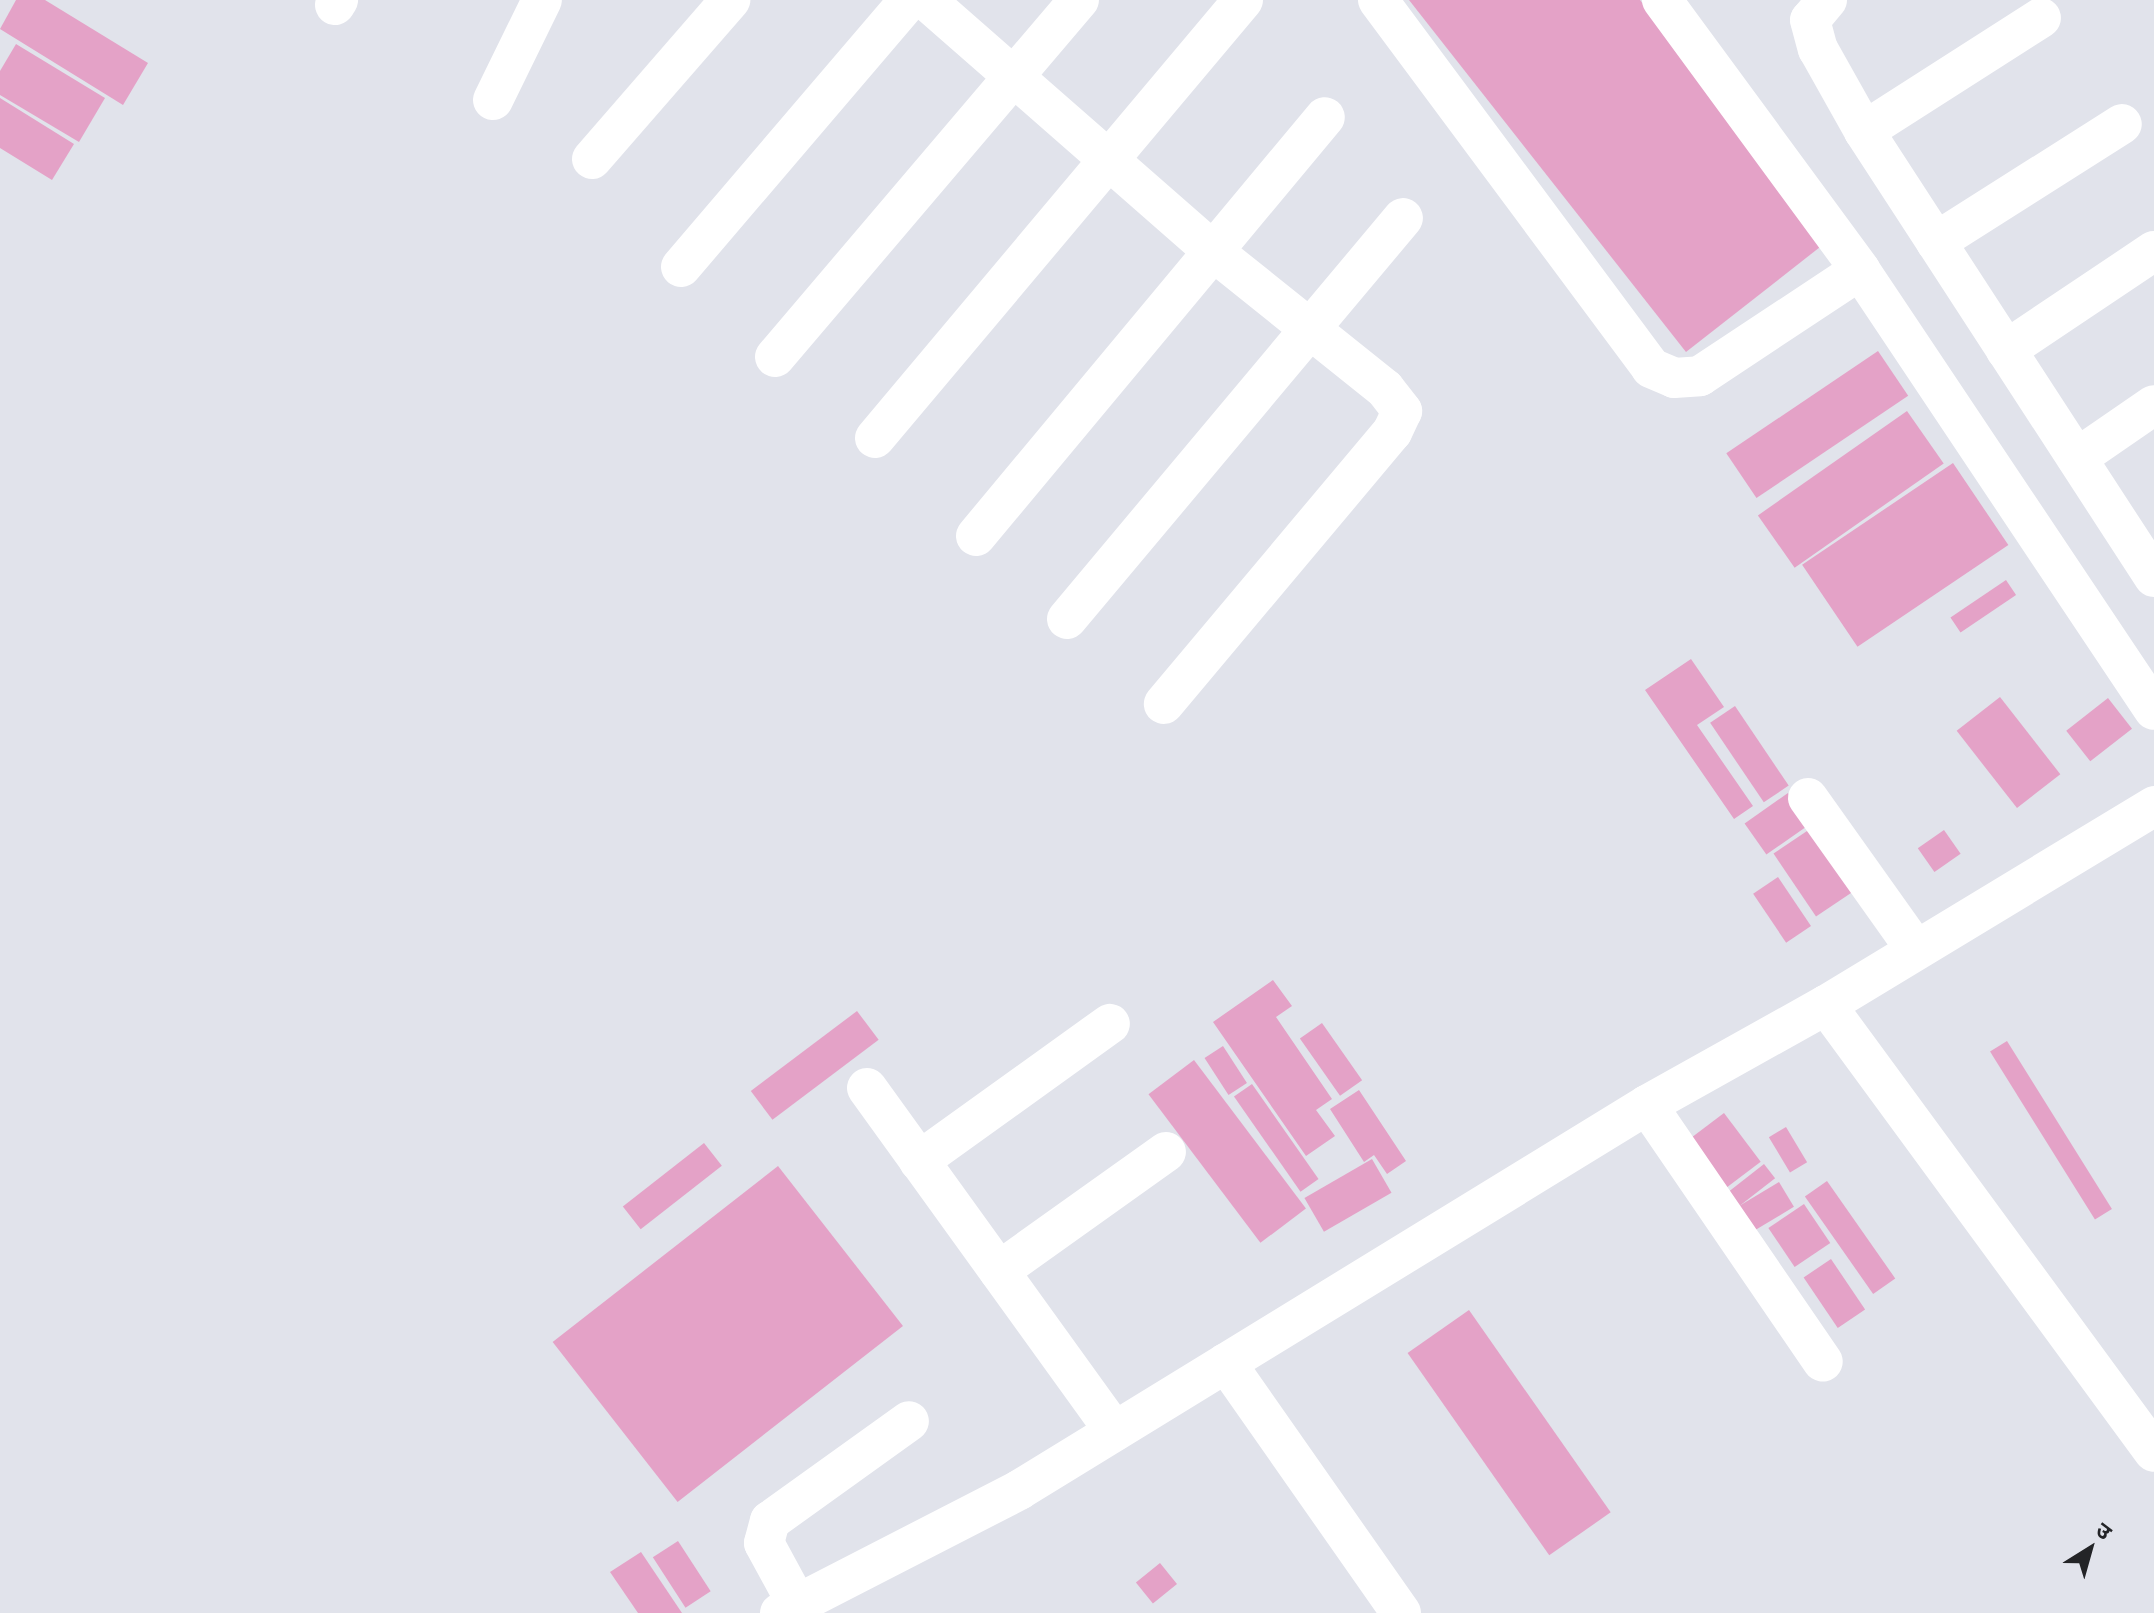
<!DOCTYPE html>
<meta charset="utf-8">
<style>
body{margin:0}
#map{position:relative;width:2154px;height:1613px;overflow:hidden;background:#e1e3eb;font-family:Barlow,"Noto Sans Devanagari",sans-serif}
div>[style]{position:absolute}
.building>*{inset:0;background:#e4a2c7;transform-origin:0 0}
.minor>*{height:40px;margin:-20px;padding:0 20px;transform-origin:20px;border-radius:20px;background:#fff}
span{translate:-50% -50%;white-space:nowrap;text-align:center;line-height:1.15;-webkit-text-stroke:8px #e1e3eb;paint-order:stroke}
.north{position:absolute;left:2050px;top:1509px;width:80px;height:80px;-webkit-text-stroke:6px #e1e3eb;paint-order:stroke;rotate:37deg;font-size:22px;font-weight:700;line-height:32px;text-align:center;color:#232427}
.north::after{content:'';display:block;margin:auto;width:28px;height:36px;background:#232427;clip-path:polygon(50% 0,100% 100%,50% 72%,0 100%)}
</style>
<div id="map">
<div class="building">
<div style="clip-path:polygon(16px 0,45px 0,148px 63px,123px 105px,0 29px)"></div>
<div style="clip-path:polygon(1409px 0,1640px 0,1829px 240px,1686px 352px)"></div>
<div style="clip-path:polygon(16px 44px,105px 98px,79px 142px,0 95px,0 71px)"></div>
<div style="clip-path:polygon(0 98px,74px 144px,52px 180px,0 148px)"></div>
<div style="left:1878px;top:351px;width:54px;height:183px;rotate:56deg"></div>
<div style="left:1907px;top:411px;width:64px;height:182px;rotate:55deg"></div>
<div style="left:1953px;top:463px;width:99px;height:182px;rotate:56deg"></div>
<div style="left:2006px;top:580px;width:18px;height:67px;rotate:56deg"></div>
<div style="clip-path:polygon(1691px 659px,1724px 707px,1697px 725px,1753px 806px,1734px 819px,1645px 690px)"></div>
<div style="left:2000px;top:697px;width:98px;height:55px;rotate:52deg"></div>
<div style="left:2108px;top:698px;width:39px;height:53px;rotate:52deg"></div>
<div style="left:1735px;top:706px;width:96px;height:30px;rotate:56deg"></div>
<div style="left:1788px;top:793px;width:38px;height:53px;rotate:55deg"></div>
<div style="left:1810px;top:829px;width:76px;height:44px;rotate:56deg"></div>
<div style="left:1944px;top:830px;width:29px;height:32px;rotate:55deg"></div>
<div style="left:1778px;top:877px;width:59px;height:30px;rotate:56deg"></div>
<div style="clip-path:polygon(1273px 980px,1292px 1006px,1276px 1017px,1332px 1099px,1316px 1110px,1335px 1136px,1306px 1156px,1213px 1022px)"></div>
<div style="left:857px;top:1011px;width:36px;height:133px;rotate:53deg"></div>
<div style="left:1322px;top:1023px;width:70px;height:27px;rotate:55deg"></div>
<div style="left:2007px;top:1041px;width:198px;height:20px;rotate:58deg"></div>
<div style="left:1223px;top:1046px;width:44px;height:22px;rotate:57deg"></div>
<div style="left:1194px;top:1060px;width:186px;height:57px;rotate:53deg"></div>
<div style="left:1252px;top:1084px;width:116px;height:22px;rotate:55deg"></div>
<div style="clip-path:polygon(1359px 1090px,1406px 1161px,1387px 1174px,1374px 1155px,1364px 1162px,1330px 1109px)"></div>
<div style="left:1724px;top:1113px;width:61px;height:46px;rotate:53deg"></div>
<div style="left:1786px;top:1127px;width:41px;height:20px;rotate:59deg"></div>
<div style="left:704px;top:1143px;width:29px;height:103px;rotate:52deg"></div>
<div style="left:1372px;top:1159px;width:39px;height:78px;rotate:60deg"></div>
<div style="left:1764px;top:1164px;width:18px;height:51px;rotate:52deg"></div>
<div style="left:778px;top:1166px;width:203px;height:286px;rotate:52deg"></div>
<div style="left:1827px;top:1181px;width:119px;height:27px;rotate:55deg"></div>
<div style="left:1779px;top:1182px;width:29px;height:49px;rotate:59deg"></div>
<div style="left:1804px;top:1204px;width:47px;height:43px;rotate:56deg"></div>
<div style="left:1831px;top:1259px;width:61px;height:33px;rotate:56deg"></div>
<div style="left:1469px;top:1310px;width:247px;height:75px;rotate:55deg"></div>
<div style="left:678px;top:1541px;width:60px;height:30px;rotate:57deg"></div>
<div style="clip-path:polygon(641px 1552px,682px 1613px,638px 1613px,610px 1572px)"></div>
<div style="left:1160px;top:1563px;width:27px;height:31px;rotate:51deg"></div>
</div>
<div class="minor">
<div style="left:926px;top:0;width:383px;rotate:41.2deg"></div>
<div style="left:1214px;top:252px;width:219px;rotate:38.7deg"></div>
<div style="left:1385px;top:389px;width:28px;rotate:52deg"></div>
<div style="left:1402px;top:411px;width:23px;rotate:115deg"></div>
<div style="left:1392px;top:432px;width:355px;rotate:130deg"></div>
<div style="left:1378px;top:0;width:458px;rotate:53.4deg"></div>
<div style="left:1651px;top:368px;width:25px;rotate:23deg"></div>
<div style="left:1674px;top:378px;width:26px;rotate:-4deg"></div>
<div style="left:1700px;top:376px;width:192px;rotate:-33.5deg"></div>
<div style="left:1662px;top:0;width:335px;rotate:53.7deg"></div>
<div style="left:1860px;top:270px;width:529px;rotate:56.25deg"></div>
<div style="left:1827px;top:0;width:26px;rotate:130deg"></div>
<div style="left:1810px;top:20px;width:30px;rotate:75deg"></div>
<div style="left:1818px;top:49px;width:94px;rotate:60.7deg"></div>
<div style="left:1864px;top:131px;width:532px;rotate:56.97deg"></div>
<div style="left:335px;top:5px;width:6px;rotate:-59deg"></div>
<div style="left:493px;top:100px;width:111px;rotate:-63.9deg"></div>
<div style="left:1864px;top:131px;width:210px;rotate:-32.6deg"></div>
<div style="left:592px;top:159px;width:211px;rotate:-49deg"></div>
<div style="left:1936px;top:242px;width:220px;rotate:-32.4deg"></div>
<div style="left:681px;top:267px;width:351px;rotate:-49.5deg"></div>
<div style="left:2006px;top:350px;width:178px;rotate:-33.8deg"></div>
<div style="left:775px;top:357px;width:469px;rotate:-49.6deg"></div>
<div style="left:875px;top:438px;width:572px;rotate:-49.96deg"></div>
<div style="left:2077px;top:458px;width:93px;rotate:-34.5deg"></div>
<div style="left:976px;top:536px;width:545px;rotate:-50.21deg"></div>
<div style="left:1067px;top:619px;width:523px;rotate:-50.04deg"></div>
<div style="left:1808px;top:798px;width:183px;rotate:54.6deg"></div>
<div style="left:1826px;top:1005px;width:554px;rotate:53.73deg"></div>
<div style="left:867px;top:1088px;width:423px;rotate:54.2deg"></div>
<div style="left:1647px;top:1105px;width:311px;rotate:55.6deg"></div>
<div style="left:919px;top:1161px;width:235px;rotate:-35.7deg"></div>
<div style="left:999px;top:1271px;width:205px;rotate:-35.5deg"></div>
<div style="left:1226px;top:1363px;width:305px;rotate:55deg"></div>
<div style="left:796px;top:1602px;width:67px;rotate:-118.5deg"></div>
<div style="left:764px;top:1543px;width:23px;rotate:-75deg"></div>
<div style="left:770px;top:1521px;width:171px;rotate:-35.7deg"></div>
<div style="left:780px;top:1613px;width:269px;rotate:-27.2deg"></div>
<div style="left:1019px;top:1490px;width:737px;rotate:-31.51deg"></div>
<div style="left:1647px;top:1105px;width:205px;rotate:-29.2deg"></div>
<div style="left:1826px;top:1005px;width:384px;rotate:-31.2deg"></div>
</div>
<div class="north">उ</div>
</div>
